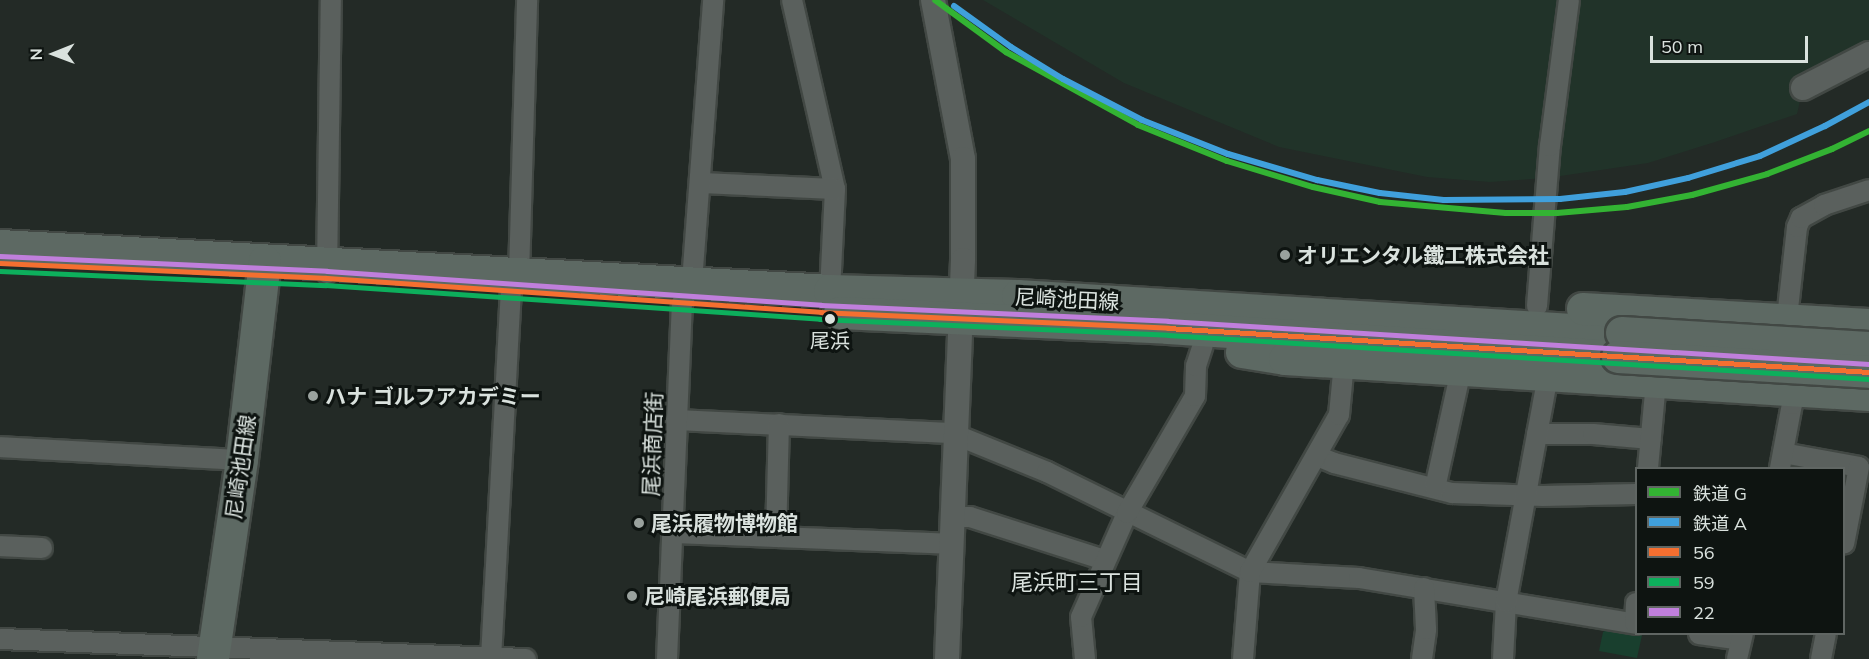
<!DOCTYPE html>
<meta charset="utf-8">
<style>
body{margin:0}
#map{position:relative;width:1869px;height:659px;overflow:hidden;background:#232a26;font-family:Mulish,"Noto Sans JP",sans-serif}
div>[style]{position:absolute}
.built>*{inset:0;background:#213329}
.green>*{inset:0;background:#193f2e}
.roads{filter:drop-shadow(2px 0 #424844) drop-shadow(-2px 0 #424844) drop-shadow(0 2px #424844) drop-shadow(0 -2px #424844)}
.minor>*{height:20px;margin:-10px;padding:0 10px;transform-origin:10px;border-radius:10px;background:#5a605d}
.tertiary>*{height:24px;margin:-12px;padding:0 12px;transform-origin:12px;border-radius:12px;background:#5a605d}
.primary>*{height:32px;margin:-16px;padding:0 16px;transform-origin:16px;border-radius:16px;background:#5d6963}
.bridges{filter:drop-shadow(2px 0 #424844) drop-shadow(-2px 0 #424844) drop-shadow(0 2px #424844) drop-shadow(0 -2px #424844)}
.primary-bridge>*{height:32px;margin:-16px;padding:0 16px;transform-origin:16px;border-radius:16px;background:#5d6963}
.bus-1>*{height:4.5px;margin:-2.25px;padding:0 2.25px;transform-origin:2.25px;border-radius:2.25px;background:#f46f30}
.bus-2>*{height:4.5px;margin:-2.25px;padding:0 2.25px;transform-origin:2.25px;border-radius:2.25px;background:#0daf5c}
.bus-3>*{height:4.5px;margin:-2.25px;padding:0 2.25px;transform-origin:2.25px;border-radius:2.25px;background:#c07fdc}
.rail-1>*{height:6px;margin:-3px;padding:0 3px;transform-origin:3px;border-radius:3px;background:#33b333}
.rail-2>*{height:6px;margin:-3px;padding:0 3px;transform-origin:3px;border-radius:3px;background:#40a0dc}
.dots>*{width:16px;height:16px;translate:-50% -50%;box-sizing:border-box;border:3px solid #0e1411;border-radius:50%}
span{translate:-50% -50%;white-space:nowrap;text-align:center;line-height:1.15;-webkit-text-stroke:6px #0e1411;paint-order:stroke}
.bus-label{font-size:20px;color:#dae2de}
.poi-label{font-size:21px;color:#dae2de;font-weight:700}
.left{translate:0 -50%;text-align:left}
.street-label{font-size:21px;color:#dae2de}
.neighbourhood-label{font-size:22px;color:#dae2de}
.legend{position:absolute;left:1635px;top:467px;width:210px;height:168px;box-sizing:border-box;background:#0e1411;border:2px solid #606663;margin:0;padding:8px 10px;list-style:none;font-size:18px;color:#dae2de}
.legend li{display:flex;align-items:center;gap:12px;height:30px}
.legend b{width:30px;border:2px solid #606663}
.north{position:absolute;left:24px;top:24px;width:60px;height:60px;-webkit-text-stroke:4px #0e1411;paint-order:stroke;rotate:269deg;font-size:16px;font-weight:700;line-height:24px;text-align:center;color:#dae2de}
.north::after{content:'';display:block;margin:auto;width:21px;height:27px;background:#dae2de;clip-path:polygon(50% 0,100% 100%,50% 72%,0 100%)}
.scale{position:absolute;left:1650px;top:36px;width:158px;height:27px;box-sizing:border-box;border:3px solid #dae2de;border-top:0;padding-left:8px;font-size:18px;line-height:21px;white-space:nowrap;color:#dae2de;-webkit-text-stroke:4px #0e1411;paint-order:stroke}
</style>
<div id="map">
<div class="built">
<div style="clip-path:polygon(983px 0,1869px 0,1869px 54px,1803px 88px,1797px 114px,1715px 142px,1648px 163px,1547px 178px,1490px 182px,1427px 177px,1279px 147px,1124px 83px)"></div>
</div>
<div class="green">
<div style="clip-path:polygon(1608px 629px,1642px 635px,1637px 658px,1599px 651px,1603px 632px)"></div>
</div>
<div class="roads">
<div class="minor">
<div style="left:792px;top:0;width:194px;rotate:77.2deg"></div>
<div style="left:835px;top:189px;width:102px;rotate:92.8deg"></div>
<div style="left:701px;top:183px;width:134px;rotate:2.6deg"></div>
<div style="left:327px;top:273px;width:273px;rotate:-89.2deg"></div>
<div style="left:519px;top:274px;width:274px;rotate:-88.3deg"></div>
<div style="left:1537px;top:306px;width:161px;rotate:-85.4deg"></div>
<div style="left:1550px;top:146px;width:147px;rotate:-82.6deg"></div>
<div style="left:1795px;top:328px;width:20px;rotate:-110deg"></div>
<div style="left:1788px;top:309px;width:82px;rotate:-83.7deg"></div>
<div style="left:1797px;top:227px;width:10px;rotate:-66deg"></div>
<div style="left:1801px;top:218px;width:26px;rotate:-29deg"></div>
<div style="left:1824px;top:205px;width:47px;rotate:-18.4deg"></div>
<div style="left:676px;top:420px;width:280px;rotate:2.7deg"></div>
<div style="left:1537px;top:434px;width:56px"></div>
<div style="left:1593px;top:434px;width:58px;rotate:4.9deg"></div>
<div style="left:956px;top:435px;width:98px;rotate:22.1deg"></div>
<div style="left:1047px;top:472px;width:226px;rotate:26.2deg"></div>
<div style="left:1250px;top:572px;width:109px;rotate:3.2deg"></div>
<div style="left:1359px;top:578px;width:281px;rotate:9.4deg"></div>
<div style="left:0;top:447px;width:242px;rotate:3.1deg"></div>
<div style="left:1783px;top:453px;width:77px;rotate:10.4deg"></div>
<div style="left:1859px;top:467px;width:78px;rotate:101deg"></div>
<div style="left:1317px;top:456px;width:18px;rotate:22deg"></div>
<div style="left:1334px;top:463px;width:122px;rotate:14.3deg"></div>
<div style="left:1452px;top:493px;width:91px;rotate:1.9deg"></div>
<div style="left:1543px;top:496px;width:93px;rotate:-1.2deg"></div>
<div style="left:1648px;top:468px;width:86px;rotate:-84.7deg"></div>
<div style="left:1780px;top:468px;width:65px;rotate:-79.4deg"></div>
<div style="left:1792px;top:404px;width:23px;rotate:-92deg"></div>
<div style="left:1435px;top:488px;width:121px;rotate:-77.6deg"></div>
<div style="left:953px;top:517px;width:17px"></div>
<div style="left:970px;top:517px;width:142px;rotate:17.7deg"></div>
<div style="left:672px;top:533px;width:280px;rotate:2.2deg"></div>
<div style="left:776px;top:537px;width:113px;rotate:-88.5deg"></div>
<div style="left:0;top:546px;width:42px;rotate:2.7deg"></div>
<div style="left:1635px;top:623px;width:20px;rotate:-87deg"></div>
<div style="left:1699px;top:634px;width:42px;rotate:8.1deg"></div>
<div style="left:0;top:639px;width:526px;rotate:2.18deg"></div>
<div style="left:491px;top:658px;width:368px;rotate:-86.9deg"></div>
<div style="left:667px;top:659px;width:356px;rotate:-87.6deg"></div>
<div style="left:682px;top:303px;width:23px;rotate:-65deg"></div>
<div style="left:692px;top:282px;width:283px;rotate:-85.7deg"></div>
<div style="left:1085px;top:659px;width:42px;rotate:-95.4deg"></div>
<div style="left:1081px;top:617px;width:114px;rotate:-66.1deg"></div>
<div style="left:1127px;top:513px;width:135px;rotate:-59.8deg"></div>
<div style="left:1195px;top:396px;width:30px;rotate:-88deg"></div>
<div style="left:1196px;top:366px;width:22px;rotate:-72deg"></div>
<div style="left:1243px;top:659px;width:87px;rotate:-85.4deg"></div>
<div style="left:1250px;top:572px;width:180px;rotate:-60.5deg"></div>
<div style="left:1339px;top:415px;width:53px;rotate:-84.6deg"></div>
<div style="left:1422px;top:659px;width:30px;rotate:-82deg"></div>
<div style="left:1426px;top:629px;width:41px;rotate:-92.8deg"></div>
<div style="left:1503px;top:659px;width:57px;rotate:-87deg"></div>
<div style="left:1506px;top:602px;width:231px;rotate:-79.5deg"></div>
<div style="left:1737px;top:659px;width:26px;rotate:-77deg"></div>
<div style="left:1821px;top:659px;width:25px;rotate:-79deg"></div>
</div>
<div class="tertiary">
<div style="left:933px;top:0;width:162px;rotate:79.3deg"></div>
<div style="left:963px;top:159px;width:101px;rotate:90deg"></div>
<div style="left:963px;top:260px;width:399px;rotate:92.3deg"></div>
<div style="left:1803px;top:88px;width:74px;rotate:-27.3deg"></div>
</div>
<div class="primary">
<div style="left:0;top:246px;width:831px;rotate:3.1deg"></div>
<div style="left:830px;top:291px;width:188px;rotate:1.5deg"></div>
<div style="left:1018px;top:296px;width:605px;rotate:3.51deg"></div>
<div style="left:1583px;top:309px;width:286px;rotate:3.2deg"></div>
<div style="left:840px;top:313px;width:328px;rotate:2.6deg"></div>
<div style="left:1168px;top:328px;width:451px;rotate:3.7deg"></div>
<div style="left:1242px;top:352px;width:44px;rotate:9.2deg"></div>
<div style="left:1285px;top:359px;width:585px;rotate:3.53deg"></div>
<div style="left:213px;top:659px;width:201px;rotate:-81.7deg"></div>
<div style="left:242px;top:460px;width:200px;rotate:-83.4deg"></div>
</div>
</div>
<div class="bridges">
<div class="primary-bridge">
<div style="left:1622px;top:333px;width:247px;rotate:3.5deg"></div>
<div style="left:1618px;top:357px;width:251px;rotate:3.4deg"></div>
</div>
</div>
<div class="bus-1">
<div style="left:0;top:263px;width:326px;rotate:2.6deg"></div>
<div style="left:326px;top:278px;width:496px;rotate:3.9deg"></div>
<div style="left:821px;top:312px;width:347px;rotate:2.6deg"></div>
<div style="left:1168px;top:328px;width:702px;rotate:3.59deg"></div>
</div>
<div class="bus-2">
<div style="left:0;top:271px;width:326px;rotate:2.5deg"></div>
<div style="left:326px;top:285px;width:495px;rotate:3.9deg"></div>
<div style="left:820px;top:319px;width:348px;rotate:2.6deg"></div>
<div style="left:1168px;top:335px;width:702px;rotate:3.59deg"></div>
</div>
<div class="bus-3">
<div style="left:0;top:256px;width:327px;rotate:2.6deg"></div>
<div style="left:327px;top:271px;width:495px;rotate:3.9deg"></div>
<div style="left:821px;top:305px;width:347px;rotate:2.6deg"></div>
<div style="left:1168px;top:321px;width:702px;rotate:3.51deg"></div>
</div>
<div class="rail-1">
<div style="left:935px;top:0;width:88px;rotate:36.2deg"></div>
<div style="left:1006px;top:52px;width:151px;rotate:28.9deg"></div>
<div style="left:1138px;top:125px;width:96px;rotate:22deg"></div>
<div style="left:1227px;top:161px;width:90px;rotate:16.8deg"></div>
<div style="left:1313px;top:187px;width:69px;rotate:12.6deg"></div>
<div style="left:1380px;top:202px;width:126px;rotate:5deg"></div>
<div style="left:1506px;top:213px;width:51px"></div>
<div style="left:1557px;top:213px;width:70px;rotate:-4.9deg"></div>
<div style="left:1627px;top:207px;width:66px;rotate:-10.5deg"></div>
<div style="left:1692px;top:195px;width:78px;rotate:-15.6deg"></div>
<div style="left:1767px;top:174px;width:70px;rotate:-21deg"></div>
<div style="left:1832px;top:149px;width:41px;rotate:-25.9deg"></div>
</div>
<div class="rail-2">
<div style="left:954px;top:6px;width:70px;rotate:35.7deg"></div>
<div style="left:1011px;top:47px;width:61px;rotate:31.6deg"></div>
<div style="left:1063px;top:79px;width:89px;rotate:27.4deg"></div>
<div style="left:1142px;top:120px;width:92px;rotate:21.6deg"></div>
<div style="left:1228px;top:154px;width:93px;rotate:16.3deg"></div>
<div style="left:1317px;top:180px;width:64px;rotate:11.7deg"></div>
<div style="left:1380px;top:193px;width:64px;rotate:6.2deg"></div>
<div style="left:1444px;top:200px;width:116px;rotate:-0.5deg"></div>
<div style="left:1560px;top:199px;width:65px;rotate:-6.1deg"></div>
<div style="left:1625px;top:192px;width:65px;rotate:-12.5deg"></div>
<div style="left:1688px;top:178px;width:75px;rotate:-17deg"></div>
<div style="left:1760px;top:156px;width:72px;rotate:-24.8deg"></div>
<div style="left:1825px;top:126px;width:50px;rotate:-28.6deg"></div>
</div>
<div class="dots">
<div style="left:1285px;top:255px;background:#9aa29e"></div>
<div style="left:830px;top:319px;background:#dae2de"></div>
<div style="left:313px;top:396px;background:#9aa29e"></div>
<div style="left:639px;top:523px;background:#9aa29e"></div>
<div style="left:632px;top:596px;background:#9aa29e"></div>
</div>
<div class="bus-label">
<span style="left:830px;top:340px">尾浜</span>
</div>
<div class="poi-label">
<span class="left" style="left:1297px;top:255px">オリエンタル鐵工株式会社</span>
<span class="left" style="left:325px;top:396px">ハナ ゴルフアカデミー</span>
<span class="left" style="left:651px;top:523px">尾浜履物博物館</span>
<span class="left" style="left:644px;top:596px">尼崎尾浜郵便局</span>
</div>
<div class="street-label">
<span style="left:1067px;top:299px;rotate:3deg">尼崎池田線</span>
<span style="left:652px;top:444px;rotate:-88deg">尾浜商店街</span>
<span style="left:240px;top:467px;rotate:-82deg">尼崎池田線</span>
</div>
<div class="neighbourhood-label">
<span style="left:1077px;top:583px">尾浜町三丁目</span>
</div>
<ul class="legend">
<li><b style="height:8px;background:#33b333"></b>鉄道 G</li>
<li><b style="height:8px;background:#40a0dc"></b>鉄道 A</li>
<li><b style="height:8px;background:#f46f30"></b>56</li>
<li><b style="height:8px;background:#0daf5c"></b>59</li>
<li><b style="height:8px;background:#c07fdc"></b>22</li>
</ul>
<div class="north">N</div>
<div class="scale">50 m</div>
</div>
